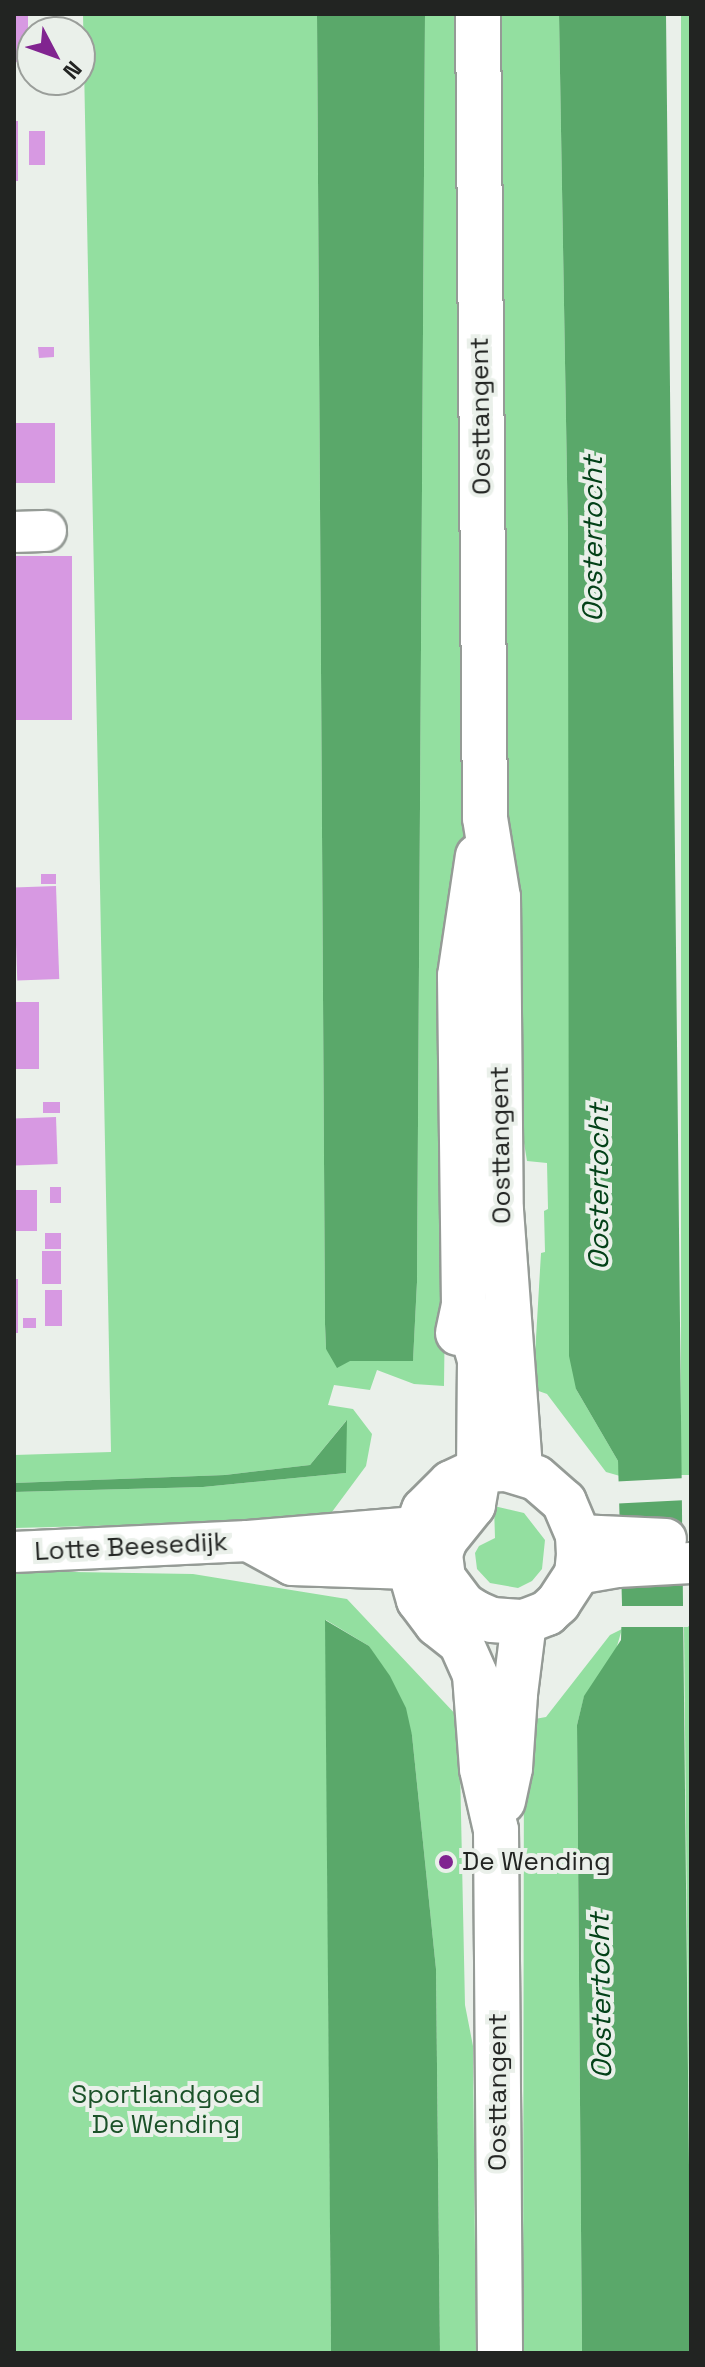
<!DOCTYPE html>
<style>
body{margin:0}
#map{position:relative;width:705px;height:2367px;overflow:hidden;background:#eaf0ea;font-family:"Space Grotesk",sans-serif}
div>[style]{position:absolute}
.green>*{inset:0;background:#93dfa0;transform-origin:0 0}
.water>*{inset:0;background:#5aa86a}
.pier>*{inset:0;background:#eaf0ea;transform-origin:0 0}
.building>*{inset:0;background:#d799e2;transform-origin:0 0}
.roads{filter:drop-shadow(2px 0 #959b96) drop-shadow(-2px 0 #959b96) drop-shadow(0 2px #959b96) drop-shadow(0 -2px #959b96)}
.street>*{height:40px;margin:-20px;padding:0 20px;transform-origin:20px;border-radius:20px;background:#fff}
.secondary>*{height:44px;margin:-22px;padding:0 22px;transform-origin:22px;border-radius:22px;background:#fff}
.dots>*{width:22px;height:22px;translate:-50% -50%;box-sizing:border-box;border:4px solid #eaf0ea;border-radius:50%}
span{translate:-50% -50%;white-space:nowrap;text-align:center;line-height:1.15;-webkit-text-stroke:8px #eaf0ea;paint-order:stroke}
.street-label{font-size:26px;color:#222422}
.poi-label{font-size:26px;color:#222422}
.left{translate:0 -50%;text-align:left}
.park-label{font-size:26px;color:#1b5229}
.water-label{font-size:28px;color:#034118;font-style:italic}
.frame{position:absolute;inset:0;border:16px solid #222422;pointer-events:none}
.north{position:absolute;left:16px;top:16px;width:80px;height:80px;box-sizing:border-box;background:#eaf0ea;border:2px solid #9a9e9a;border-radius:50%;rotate:131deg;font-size:22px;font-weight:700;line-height:32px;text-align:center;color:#222422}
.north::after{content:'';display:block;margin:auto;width:28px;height:36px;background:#812490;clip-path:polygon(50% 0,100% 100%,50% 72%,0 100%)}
</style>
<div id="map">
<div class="green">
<div style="clip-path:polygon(83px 14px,317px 14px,325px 1324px,326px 1349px,350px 1361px,413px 1360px,417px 1282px,425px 14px,458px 14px,467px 862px,449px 984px,444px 1386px,414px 1384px,377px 1370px,370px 1390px,334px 1385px,328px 1405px,353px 1409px,372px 1434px,366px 1466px,326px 1520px,14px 1528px,14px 1492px,203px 1487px,346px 1473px,346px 1421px,310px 1465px,225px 1475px,14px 1483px,14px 1455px,111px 1452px)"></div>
<div style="clip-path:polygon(500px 14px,559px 14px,568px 536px,576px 1389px,618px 1461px,620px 1476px,606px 1472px,547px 1394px,533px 1389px,541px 1253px,545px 1252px,544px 1211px,548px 1209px,547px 1163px,527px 1161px,509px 1052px)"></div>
<div style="left:681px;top:14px;width:10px;height:1461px"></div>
<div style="clip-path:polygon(494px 1506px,524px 1513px,545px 1540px,542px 1569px,532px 1581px,518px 1588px,490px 1583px,477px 1569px,475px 1553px,479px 1546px,495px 1538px)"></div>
<div style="clip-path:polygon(14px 1571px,193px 1574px,347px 1599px,459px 1718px,465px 2005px,473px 2046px,476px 2353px,440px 2353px,436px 1969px,412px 1735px,369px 1646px,326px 1620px,331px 2353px,14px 2353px)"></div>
<div style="clip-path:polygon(691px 1626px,691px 2319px,684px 1627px)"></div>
<div style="clip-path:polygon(622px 1629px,615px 1653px,584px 1697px,577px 1725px,582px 2353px,523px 2353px,524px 1721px,546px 1717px,610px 1635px)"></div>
</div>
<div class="water">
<div style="clip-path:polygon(317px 14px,425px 14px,417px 1282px,413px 1361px,350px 1361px,337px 1368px,326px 1349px,325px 1324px)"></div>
<div style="clip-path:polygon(559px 14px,666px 14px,691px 2353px,582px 2353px,577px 1725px,584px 1696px,621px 1640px,622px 1604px,618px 1461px,576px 1389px,569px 1356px,568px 536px)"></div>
<div style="clip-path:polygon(347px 1420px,346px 1473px,203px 1487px,14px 1492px,14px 1483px,225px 1475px,310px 1465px)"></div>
<div style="clip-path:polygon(325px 1620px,369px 1646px,390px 1676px,406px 1708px,412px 1735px,436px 1969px,440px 2353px,331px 2353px)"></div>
</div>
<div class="pier">
<div style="left:686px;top:1478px;width:22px;height:69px;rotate:87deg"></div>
<div style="left:688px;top:1606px;width:21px;height:70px;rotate:90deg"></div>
</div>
<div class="building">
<div style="left:14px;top:14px;width:14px;height:48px"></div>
<div style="left:14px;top:121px;width:4px;height:60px"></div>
<div style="left:29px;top:131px;width:16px;height:34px"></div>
<div style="clip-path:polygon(38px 347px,54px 347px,54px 357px,39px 358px)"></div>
<div style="left:55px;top:423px;width:60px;height:41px;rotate:90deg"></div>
<div style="left:14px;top:556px;width:58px;height:164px"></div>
<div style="left:41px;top:874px;width:15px;height:10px"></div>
<div style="left:56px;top:886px;width:93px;height:42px;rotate:88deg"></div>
<div style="left:14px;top:1002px;width:25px;height:67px"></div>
<div style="left:43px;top:1102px;width:17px;height:11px"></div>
<div style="left:56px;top:1117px;width:47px;height:42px;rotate:88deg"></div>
<div style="left:50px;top:1187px;width:11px;height:16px"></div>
<div style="left:14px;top:1190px;width:23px;height:41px"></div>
<div style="left:45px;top:1233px;width:16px;height:16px"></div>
<div style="left:42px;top:1251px;width:19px;height:33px"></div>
<div style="left:14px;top:1279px;width:4px;height:54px"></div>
<div style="left:45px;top:1290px;width:17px;height:36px"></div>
<div style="left:23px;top:1318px;width:13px;height:10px"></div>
</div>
<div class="roads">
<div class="street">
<div style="left:14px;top:532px;width:32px;rotate:-2deg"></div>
<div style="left:578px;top:1535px;width:88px;rotate:2.6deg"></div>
<div style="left:248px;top:1541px;width:50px;rotate:28.6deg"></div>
<div style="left:292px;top:1565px;width:118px;rotate:1.9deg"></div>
<div style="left:14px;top:1552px;width:234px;rotate:-2.7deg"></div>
<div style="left:248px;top:1541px;width:168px;rotate:-4.8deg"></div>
<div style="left:577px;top:1574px;width:41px;rotate:-9.9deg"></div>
<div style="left:617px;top:1567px;width:74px;rotate:-3.1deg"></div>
</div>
<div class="secondary">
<div style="left:478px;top:14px;width:804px;rotate:89.5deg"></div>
<div style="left:485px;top:818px;width:80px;rotate:80.7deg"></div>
<div style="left:498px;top:897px;width:313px;rotate:89.5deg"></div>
<div style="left:501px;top:1210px;width:262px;rotate:85.8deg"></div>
<div style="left:464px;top:1305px;width:57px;rotate:73.8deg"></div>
<div style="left:480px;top:1360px;width:110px;rotate:90.5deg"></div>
<div style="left:479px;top:1470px;width:36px;rotate:100deg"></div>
<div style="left:473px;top:1505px;width:45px;rotate:128.7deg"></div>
<div style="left:445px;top:1540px;width:15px;rotate:110deg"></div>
<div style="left:440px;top:1554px;width:24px;rotate:83deg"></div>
<div style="left:443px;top:1578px;width:34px;rotate:53deg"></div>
<div style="left:463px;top:1605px;width:15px;rotate:32deg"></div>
<div style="left:476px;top:1613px;width:17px;rotate:24deg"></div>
<div style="left:492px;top:1620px;width:32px;rotate:4deg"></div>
<div style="left:524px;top:1622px;width:25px;rotate:-21deg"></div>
<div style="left:547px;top:1613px;width:15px;rotate:-42deg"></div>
<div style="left:558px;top:1603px;width:35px;rotate:-57deg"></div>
<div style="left:577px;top:1574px;width:19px;rotate:-84deg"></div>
<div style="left:579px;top:1555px;width:20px;rotate:-93deg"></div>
<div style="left:578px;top:1535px;width:36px;rotate:-113deg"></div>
<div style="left:564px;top:1502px;width:37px;rotate:-139deg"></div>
<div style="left:536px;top:1478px;width:31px;rotate:-163deg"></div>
<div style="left:506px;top:1469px;width:27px;rotate:178deg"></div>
<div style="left:479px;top:1470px;width:31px;rotate:155deg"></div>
<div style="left:451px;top:1483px;width:38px;rotate:135deg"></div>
<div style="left:424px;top:1510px;width:39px;rotate:111deg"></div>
<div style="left:410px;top:1546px;width:23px;rotate:90deg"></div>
<div style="left:410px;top:1569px;width:32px;rotate:74deg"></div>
<div style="left:419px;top:1600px;width:30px;rotate:53deg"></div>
<div style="left:437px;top:1624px;width:31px;rotate:38deg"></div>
<div style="left:461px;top:1643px;width:35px;rotate:66deg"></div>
<div style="left:475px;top:1675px;width:94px;rotate:85.7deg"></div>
<div style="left:482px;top:1769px;width:63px;rotate:77.1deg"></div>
<div style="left:496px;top:1830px;width:523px;rotate:89.56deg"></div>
<div style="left:458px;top:1333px;width:29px;rotate:-78deg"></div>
<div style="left:464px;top:1305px;width:329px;rotate:-90.7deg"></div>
<div style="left:460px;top:976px;width:121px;rotate:-81.5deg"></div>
<div style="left:503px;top:1801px;width:34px;rotate:-78deg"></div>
<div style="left:510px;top:1768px;width:74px;rotate:-86.1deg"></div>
<div style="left:515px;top:1694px;width:73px;rotate:-82.9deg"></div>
</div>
</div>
<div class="dots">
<div style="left:446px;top:1862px;background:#812490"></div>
</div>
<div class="street-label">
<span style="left:481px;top:416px;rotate:-91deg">Oosttangent</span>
<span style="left:501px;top:1145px;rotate:-91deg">Oosttangent</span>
<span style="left:131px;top:1547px;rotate:-3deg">Lotte Beesedijk</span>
<span style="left:498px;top:2092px;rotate:-90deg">Oosttangent</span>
</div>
<div class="poi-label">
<span class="left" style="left:462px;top:1862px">De Wending</span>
</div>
<div class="park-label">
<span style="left:166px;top:2110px">Sportlandgoed<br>De Wending</span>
</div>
<div class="water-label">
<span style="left:592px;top:539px;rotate:-90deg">Oostertocht</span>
<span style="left:598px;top:1187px;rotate:-90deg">Oostertocht</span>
<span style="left:600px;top:1996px;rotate:-91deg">Oostertocht</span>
</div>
<div class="frame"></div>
<div class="north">N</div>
</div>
